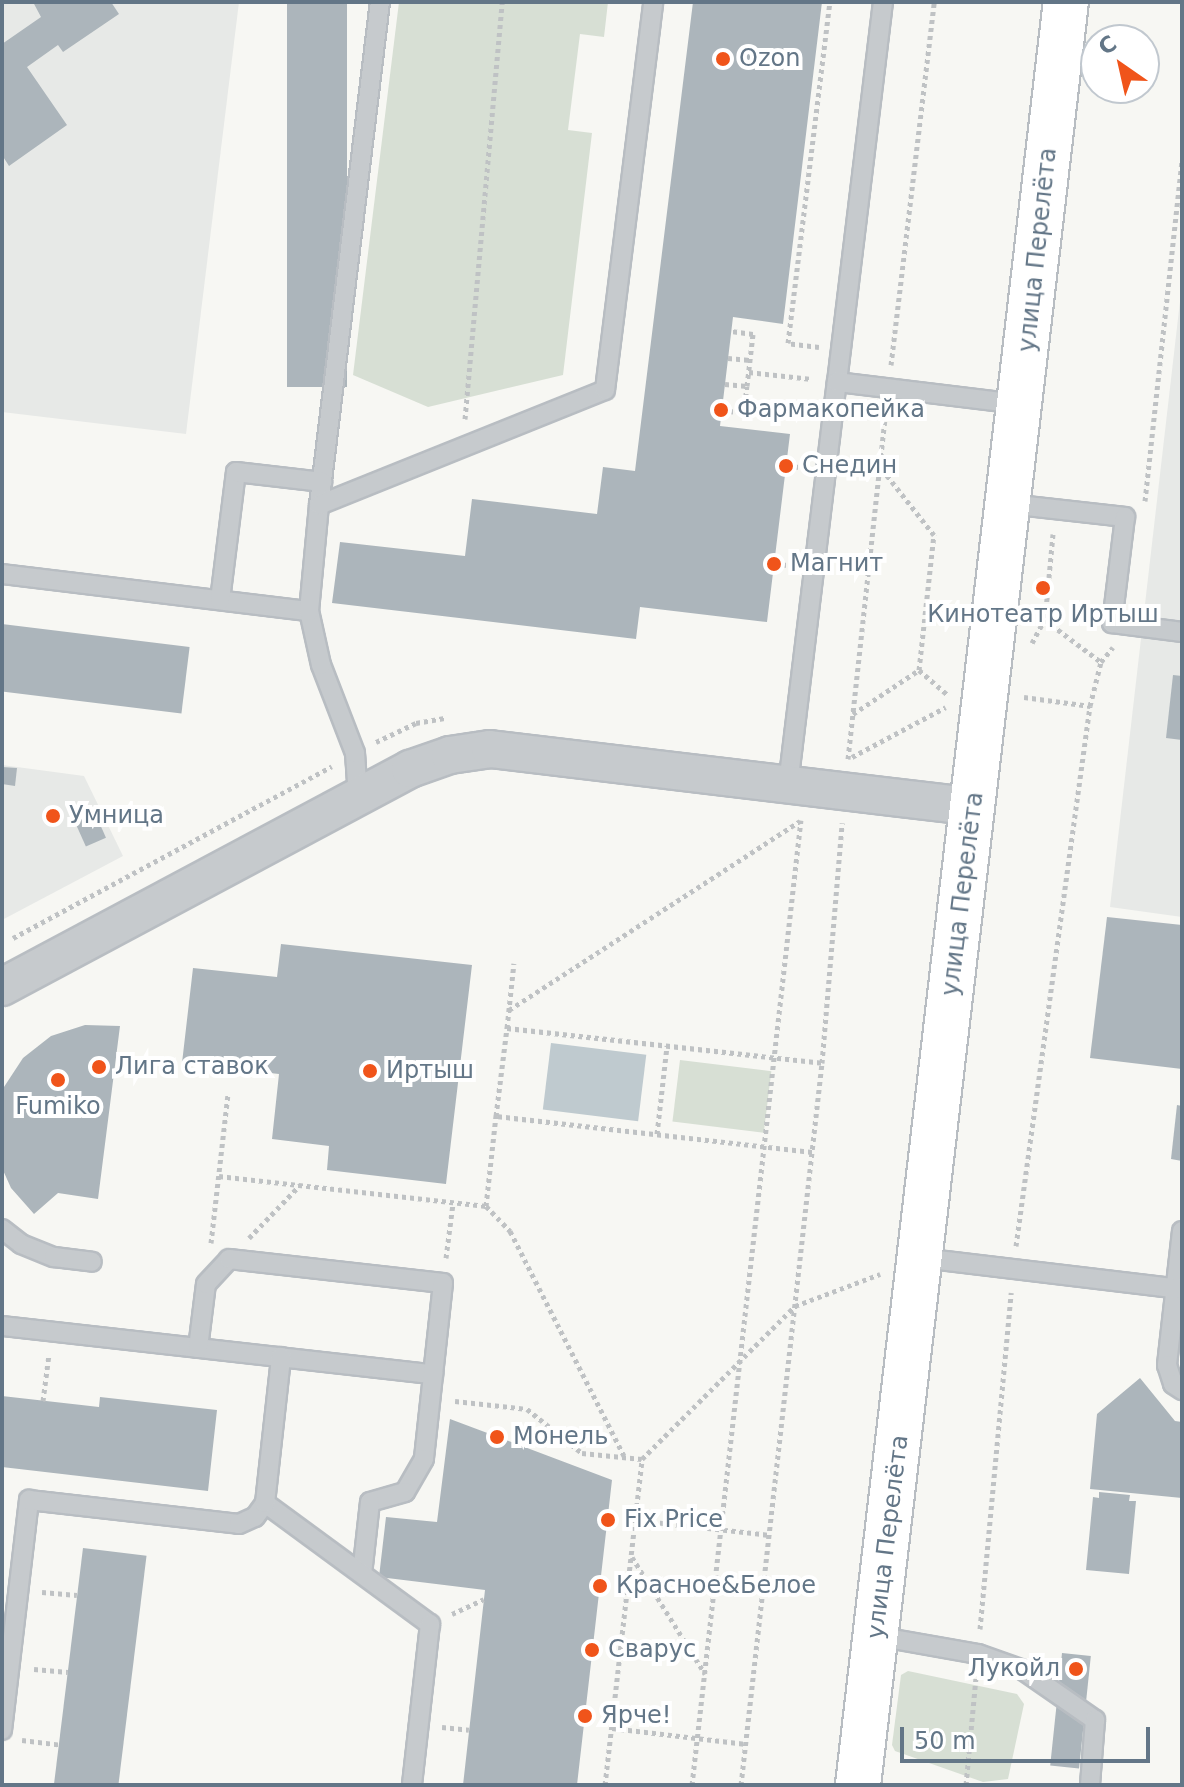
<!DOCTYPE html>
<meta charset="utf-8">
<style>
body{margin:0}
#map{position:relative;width:1184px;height:1787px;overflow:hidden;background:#f7f7f3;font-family:"DejaVu Sans",sans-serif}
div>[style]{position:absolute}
.built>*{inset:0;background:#e7e9e7}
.green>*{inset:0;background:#d7dfd4;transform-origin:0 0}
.water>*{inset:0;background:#bfcacf;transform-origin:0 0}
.building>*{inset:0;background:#acb5bb;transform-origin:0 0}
.path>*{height:5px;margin-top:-2.5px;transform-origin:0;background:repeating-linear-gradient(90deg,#bfc2c4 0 4px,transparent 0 8px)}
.roads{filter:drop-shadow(2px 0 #b8bdc2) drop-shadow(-2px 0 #b8bdc2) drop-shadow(0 2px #b8bdc2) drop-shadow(0 -2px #b8bdc2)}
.lane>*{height:18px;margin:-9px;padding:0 9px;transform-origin:9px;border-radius:9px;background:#c6cacd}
.street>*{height:36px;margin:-18px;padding:0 18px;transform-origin:18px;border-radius:18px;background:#c6cacd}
.secondary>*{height:44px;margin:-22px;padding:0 22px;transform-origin:22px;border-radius:22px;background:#fff}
.dots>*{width:22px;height:22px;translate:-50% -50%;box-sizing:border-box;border:4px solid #fff;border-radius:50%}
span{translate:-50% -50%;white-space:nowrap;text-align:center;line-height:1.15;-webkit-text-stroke:8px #fff;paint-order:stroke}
.poi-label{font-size:24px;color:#637687}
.left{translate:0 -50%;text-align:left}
.right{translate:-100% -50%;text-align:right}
.street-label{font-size:24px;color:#637687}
.frame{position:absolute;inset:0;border:4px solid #637687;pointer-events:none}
.north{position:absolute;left:1080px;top:24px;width:80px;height:80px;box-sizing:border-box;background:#fff;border:2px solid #c1c8cf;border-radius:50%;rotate:326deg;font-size:22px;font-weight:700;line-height:32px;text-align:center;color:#637687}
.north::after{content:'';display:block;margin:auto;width:28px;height:36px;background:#f0541a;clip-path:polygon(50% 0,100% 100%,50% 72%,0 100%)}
.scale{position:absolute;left:900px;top:1727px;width:250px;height:36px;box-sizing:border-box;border:4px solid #637687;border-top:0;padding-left:10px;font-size:24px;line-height:28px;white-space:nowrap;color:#637687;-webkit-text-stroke:6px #fff;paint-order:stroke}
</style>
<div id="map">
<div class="built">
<div style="clip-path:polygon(2px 2px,239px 2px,186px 434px,2px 412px)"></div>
<div style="clip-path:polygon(1182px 284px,1182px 917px,1110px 907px)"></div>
<div style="clip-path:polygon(2px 765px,84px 776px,123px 856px,2px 920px)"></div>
</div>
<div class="green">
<div style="clip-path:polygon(399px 2px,608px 2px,604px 37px,580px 34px,568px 130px,592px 133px,563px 375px,428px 407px,353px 375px)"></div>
<div style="left:680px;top:1060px;width:92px;height:62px;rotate:7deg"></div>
<div style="clip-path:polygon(908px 1671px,1017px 1694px,1024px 1704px,1008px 1779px,983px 1782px,895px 1751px,892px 1745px,901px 1675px)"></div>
</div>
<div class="water">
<div style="left:551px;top:1043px;width:96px;height:67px;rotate:7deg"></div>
</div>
<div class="building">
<div style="clip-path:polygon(111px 2px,119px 14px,63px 52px,58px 45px,27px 67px,67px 125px,9px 166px,2px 155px,2px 44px,41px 17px,33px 2px)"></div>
<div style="left:287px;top:2px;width:60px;height:385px"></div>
<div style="clip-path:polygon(693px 2px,822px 2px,783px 324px,733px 317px,720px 426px,790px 434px,767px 622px,640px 607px,636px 639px,332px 603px,340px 542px,465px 556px,472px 499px,597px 514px,603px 467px,635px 471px)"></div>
<div style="left:2px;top:624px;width:189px;height:67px;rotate:7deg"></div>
<div style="clip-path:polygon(1173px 675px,1182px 676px,1182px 740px,1166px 738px)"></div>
<div style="clip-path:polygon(2px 767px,17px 768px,15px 786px,2px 784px)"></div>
<div style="left:95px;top:813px;width:27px;height:22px;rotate:66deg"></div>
<div style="clip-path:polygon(1107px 917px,1182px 925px,1182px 1069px,1090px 1058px)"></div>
<div style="clip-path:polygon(281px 944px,472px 965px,446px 1184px,327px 1170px,329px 1146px,272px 1139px,279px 1074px,182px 1063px,193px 968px,277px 977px)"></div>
<div style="clip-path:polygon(85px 1025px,120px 1026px,98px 1199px,58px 1193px,34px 1214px,11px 1188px,2px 1168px,2px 1090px,23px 1058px,51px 1036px)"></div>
<div style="clip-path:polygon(1177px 1105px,1182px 1106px,1182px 1161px,1171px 1159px)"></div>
<div style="clip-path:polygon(1140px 1378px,1175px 1421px,1182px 1422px,1182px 1498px,1090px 1489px,1097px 1414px)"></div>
<div style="clip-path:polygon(2px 1396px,99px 1407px,100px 1397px,217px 1410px,208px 1491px,2px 1467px)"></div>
<div style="clip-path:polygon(450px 1419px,612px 1480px,577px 1785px,463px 1785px,485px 1590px,379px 1577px,386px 1517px,437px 1522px)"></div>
<div style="clip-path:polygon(1099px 1492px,1130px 1495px,1129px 1501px,1136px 1501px,1129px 1574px,1086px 1570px,1093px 1497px,1099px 1498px)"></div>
<div style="left:83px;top:1548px;width:64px;height:239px;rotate:7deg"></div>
<div style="left:1062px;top:1653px;width:29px;height:113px;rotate:6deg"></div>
</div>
<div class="path">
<div style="left:819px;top:347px;width:31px;rotate:-173deg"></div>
<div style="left:788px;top:343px;width:344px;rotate:-83deg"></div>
<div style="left:728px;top:358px;width:22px;rotate:5deg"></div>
<div style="left:891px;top:365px;width:366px;rotate:-83.2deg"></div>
<div style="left:749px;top:372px;width:63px;rotate:6.3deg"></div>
<div style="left:725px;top:384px;width:22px;rotate:5deg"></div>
<div style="left:721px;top:410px;width:23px;rotate:7deg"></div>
<div style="left:744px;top:413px;width:27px;rotate:-84deg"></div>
<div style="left:747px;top:386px;width:52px;rotate:-83.4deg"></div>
<div style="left:753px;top:334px;width:22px;rotate:-172deg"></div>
<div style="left:465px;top:419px;width:419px;rotate:-84.9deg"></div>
<div style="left:786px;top:466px;width:15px;rotate:4deg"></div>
<div style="left:1145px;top:501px;width:341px;rotate:-83.8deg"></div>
<div style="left:1053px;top:534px;width:86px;rotate:95.3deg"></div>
<div style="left:1045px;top:620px;width:70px;rotate:36.9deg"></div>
<div style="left:774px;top:564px;width:15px;rotate:4deg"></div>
<div style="left:1032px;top:643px;width:26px;rotate:-62deg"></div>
<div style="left:919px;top:670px;width:38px;rotate:41deg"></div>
<div style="left:1024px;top:697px;width:67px;rotate:7.8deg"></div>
<div style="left:853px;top:714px;width:79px;rotate:-33.7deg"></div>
<div style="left:919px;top:670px;width:136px;rotate:-83.7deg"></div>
<div style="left:934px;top:535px;width:85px;rotate:-128.3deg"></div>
<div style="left:376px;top:742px;width:44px;rotate:-25.4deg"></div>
<div style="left:416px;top:723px;width:29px;rotate:-10deg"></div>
<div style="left:852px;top:757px;width:106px;rotate:-28deg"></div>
<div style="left:848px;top:759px;width:350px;rotate:-83.8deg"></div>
<div style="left:13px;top:938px;width:362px;rotate:-28.3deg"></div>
<div style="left:509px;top:1010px;width:347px;rotate:-33deg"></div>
<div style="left:507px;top:1028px;width:65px;rotate:-83.9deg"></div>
<div style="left:657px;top:1134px;width:89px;rotate:-83.5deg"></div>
<div style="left:812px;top:1152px;width:318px;rotate:-173.5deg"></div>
<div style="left:496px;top:1116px;width:89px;rotate:-82.9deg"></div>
<div style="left:507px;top:1028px;width:317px;rotate:6.3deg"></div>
<div style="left:219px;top:1176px;width:269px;rotate:6.4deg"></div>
<div style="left:486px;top:1206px;width:91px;rotate:-83.7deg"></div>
<div style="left:486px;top:1206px;width:35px;rotate:46deg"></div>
<div style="left:510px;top:1231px;width:254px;rotate:63.1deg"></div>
<div style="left:249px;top:1238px;width:74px;rotate:-46.1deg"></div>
<div style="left:211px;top:1243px;width:150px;rotate:-83.5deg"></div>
<div style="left:1016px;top:1246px;width:545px;rotate:-82.2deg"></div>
<div style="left:1090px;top:706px;width:45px;rotate:-76deg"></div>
<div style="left:1101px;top:662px;width:19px;rotate:-51deg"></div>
<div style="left:446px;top:1258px;width:55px;rotate:-82.7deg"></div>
<div style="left:43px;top:1401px;width:47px;rotate:-82.7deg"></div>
<div style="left:455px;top:1401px;width:72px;rotate:6.3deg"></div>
<div style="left:527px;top:1409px;width:70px;rotate:38.7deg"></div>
<div style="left:582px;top:1453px;width:60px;rotate:5.7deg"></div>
<div style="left:636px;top:1520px;width:134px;rotate:6.4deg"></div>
<div style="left:632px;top:1557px;width:138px;rotate:58deg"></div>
<div style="left:42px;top:1592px;width:35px;rotate:5deg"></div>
<div style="left:452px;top:1614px;width:35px;rotate:-25deg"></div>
<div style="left:980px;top:1629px;width:338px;rotate:-84.7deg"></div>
<div style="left:34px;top:1669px;width:34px;rotate:5deg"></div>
<div style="left:442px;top:1727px;width:27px;rotate:6deg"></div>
<div style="left:612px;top:1728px;width:135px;rotate:6.8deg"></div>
<div style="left:22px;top:1740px;width:38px;rotate:7deg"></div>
<div style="left:605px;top:1785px;width:328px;rotate:-83.5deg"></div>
<div style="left:642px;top:1459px;width:216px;rotate:-45deg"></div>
<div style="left:795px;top:1306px;width:91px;rotate:-20.6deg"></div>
<div style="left:692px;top:1785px;width:971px;rotate:-83.56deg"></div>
<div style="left:741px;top:1785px;width:727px;rotate:-83.6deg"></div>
<div style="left:822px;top:1063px;width:241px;rotate:-85.2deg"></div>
<div style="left:966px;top:1785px;width:107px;rotate:-84.7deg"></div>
</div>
<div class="roads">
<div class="lane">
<div style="left:837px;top:382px;width:383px;rotate:-83.1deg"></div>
<div style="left:1009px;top:504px;width:117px;rotate:6.4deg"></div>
<div style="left:1125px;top:517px;width:107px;rotate:97deg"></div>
<div style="left:1112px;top:623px;width:71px;rotate:7.3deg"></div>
<div style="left:319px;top:505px;width:507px;rotate:-83.09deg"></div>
<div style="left:2px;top:574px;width:309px;rotate:6.9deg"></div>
<div style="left:220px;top:600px;width:129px;rotate:-82.9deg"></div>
<div style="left:236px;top:472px;width:87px;rotate:6.6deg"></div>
<div style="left:788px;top:785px;width:406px;rotate:-83.1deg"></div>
<div style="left:837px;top:382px;width:183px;rotate:6.9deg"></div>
<div style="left:358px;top:797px;width:44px;rotate:-93.9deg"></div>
<div style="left:355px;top:753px;width:94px;rotate:-111.1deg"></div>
<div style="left:321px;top:665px;width:55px;rotate:-102.5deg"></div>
<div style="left:309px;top:611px;width:106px;rotate:-84.6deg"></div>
<div style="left:319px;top:505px;width:308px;rotate:-21.9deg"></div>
<div style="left:605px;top:390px;width:391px;rotate:-82.9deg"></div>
<div style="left:2px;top:1229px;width:24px;rotate:38deg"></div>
<div style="left:21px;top:1244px;width:35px;rotate:22deg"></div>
<div style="left:54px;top:1257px;width:38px;rotate:7deg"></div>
<div style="left:1182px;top:1231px;width:135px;rotate:96.4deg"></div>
<div style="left:1167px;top:1365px;width:20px;rotate:72deg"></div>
<div style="left:1173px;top:1384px;width:11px;rotate:34deg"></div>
<div style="left:921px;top:1258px;width:263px;rotate:6.8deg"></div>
<div style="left:2px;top:1326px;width:434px;rotate:6.4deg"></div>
<div style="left:198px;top:1348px;width:64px;rotate:-82.9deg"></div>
<div style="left:206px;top:1284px;width:34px;rotate:-47deg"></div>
<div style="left:229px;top:1259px;width:215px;rotate:6.4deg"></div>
<div style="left:443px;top:1283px;width:177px;rotate:96.2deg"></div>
<div style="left:424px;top:1459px;width:38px;rotate:120deg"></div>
<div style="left:405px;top:1492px;width:36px;rotate:164deg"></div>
<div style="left:370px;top:1502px;width:72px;rotate:96.3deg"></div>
<div style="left:265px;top:1503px;width:205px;rotate:36.3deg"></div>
<div style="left:430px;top:1624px;width:162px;rotate:96.4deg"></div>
<div style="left:876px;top:1636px;width:104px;rotate:10deg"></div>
<div style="left:978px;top:1654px;width:48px;rotate:19.6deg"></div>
<div style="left:1023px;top:1670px;width:88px;rotate:34.8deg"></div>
<div style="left:1095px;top:1720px;width:65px;rotate:94.4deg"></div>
<div style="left:2px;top:1730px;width:232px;rotate:-83.3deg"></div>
<div style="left:29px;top:1500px;width:211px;rotate:6.5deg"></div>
<div style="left:239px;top:1524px;width:17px;rotate:-24deg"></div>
<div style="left:255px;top:1517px;width:17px;rotate:-54deg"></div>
<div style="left:265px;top:1503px;width:147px;rotate:-83.7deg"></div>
</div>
<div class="street">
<div style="left:2px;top:987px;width:463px;rotate:-28.1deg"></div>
<div style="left:410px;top:769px;width:42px;rotate:-19.3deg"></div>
<div style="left:450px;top:755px;width:40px;rotate:-8.5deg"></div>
<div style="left:490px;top:749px;width:487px;rotate:6.8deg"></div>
</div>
<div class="secondary">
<div style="left:858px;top:1785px;width:1795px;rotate:-83.35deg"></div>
</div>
</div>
<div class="dots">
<div style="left:723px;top:59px;background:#f0541a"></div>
<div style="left:721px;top:410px;background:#f0541a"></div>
<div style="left:786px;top:466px;background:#f0541a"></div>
<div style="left:774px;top:564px;background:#f0541a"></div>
<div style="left:1043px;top:588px;background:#f0541a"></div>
<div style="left:53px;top:816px;background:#f0541a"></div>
<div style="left:99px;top:1067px;background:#f0541a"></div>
<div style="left:370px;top:1071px;background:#f0541a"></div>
<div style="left:58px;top:1080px;background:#f0541a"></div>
<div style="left:497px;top:1437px;background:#f0541a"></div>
<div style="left:608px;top:1520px;background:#f0541a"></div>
<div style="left:600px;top:1586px;background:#f0541a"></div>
<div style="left:592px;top:1650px;background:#f0541a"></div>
<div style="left:1076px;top:1669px;background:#f0541a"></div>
<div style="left:585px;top:1716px;background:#f0541a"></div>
</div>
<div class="poi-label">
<span class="left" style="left:739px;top:59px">Ozon</span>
<span class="left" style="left:737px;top:410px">Фармакопейка</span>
<span class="left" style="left:802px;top:466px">Снедин</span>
<span class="left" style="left:790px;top:564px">Магнит</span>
<span style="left:1043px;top:615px">Кинотеатр Иртыш</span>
<span class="left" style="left:69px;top:816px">Умница</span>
<span class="left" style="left:115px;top:1067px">Лига ставок</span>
<span class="left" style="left:386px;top:1071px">Иртыш</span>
<span style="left:58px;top:1107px">Fumiko</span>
<span class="left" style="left:513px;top:1437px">Монель</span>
<span class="left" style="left:624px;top:1520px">Fix Price</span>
<span class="left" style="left:616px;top:1586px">Красное&amp;Белое</span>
<span class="left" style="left:608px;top:1650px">Сварус</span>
<span class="right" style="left:1060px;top:1669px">Лукойл</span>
<span class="left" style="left:601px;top:1716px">Ярче!</span>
</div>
<div class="street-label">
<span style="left:1038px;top:250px;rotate:-84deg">улица Перелёта</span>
<span style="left:963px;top:894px;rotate:-83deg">улица Перелёта</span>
<span style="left:888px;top:1537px;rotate:-83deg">улица Перелёта</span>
</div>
<div class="frame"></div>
<div class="north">С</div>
<div class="scale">50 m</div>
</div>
